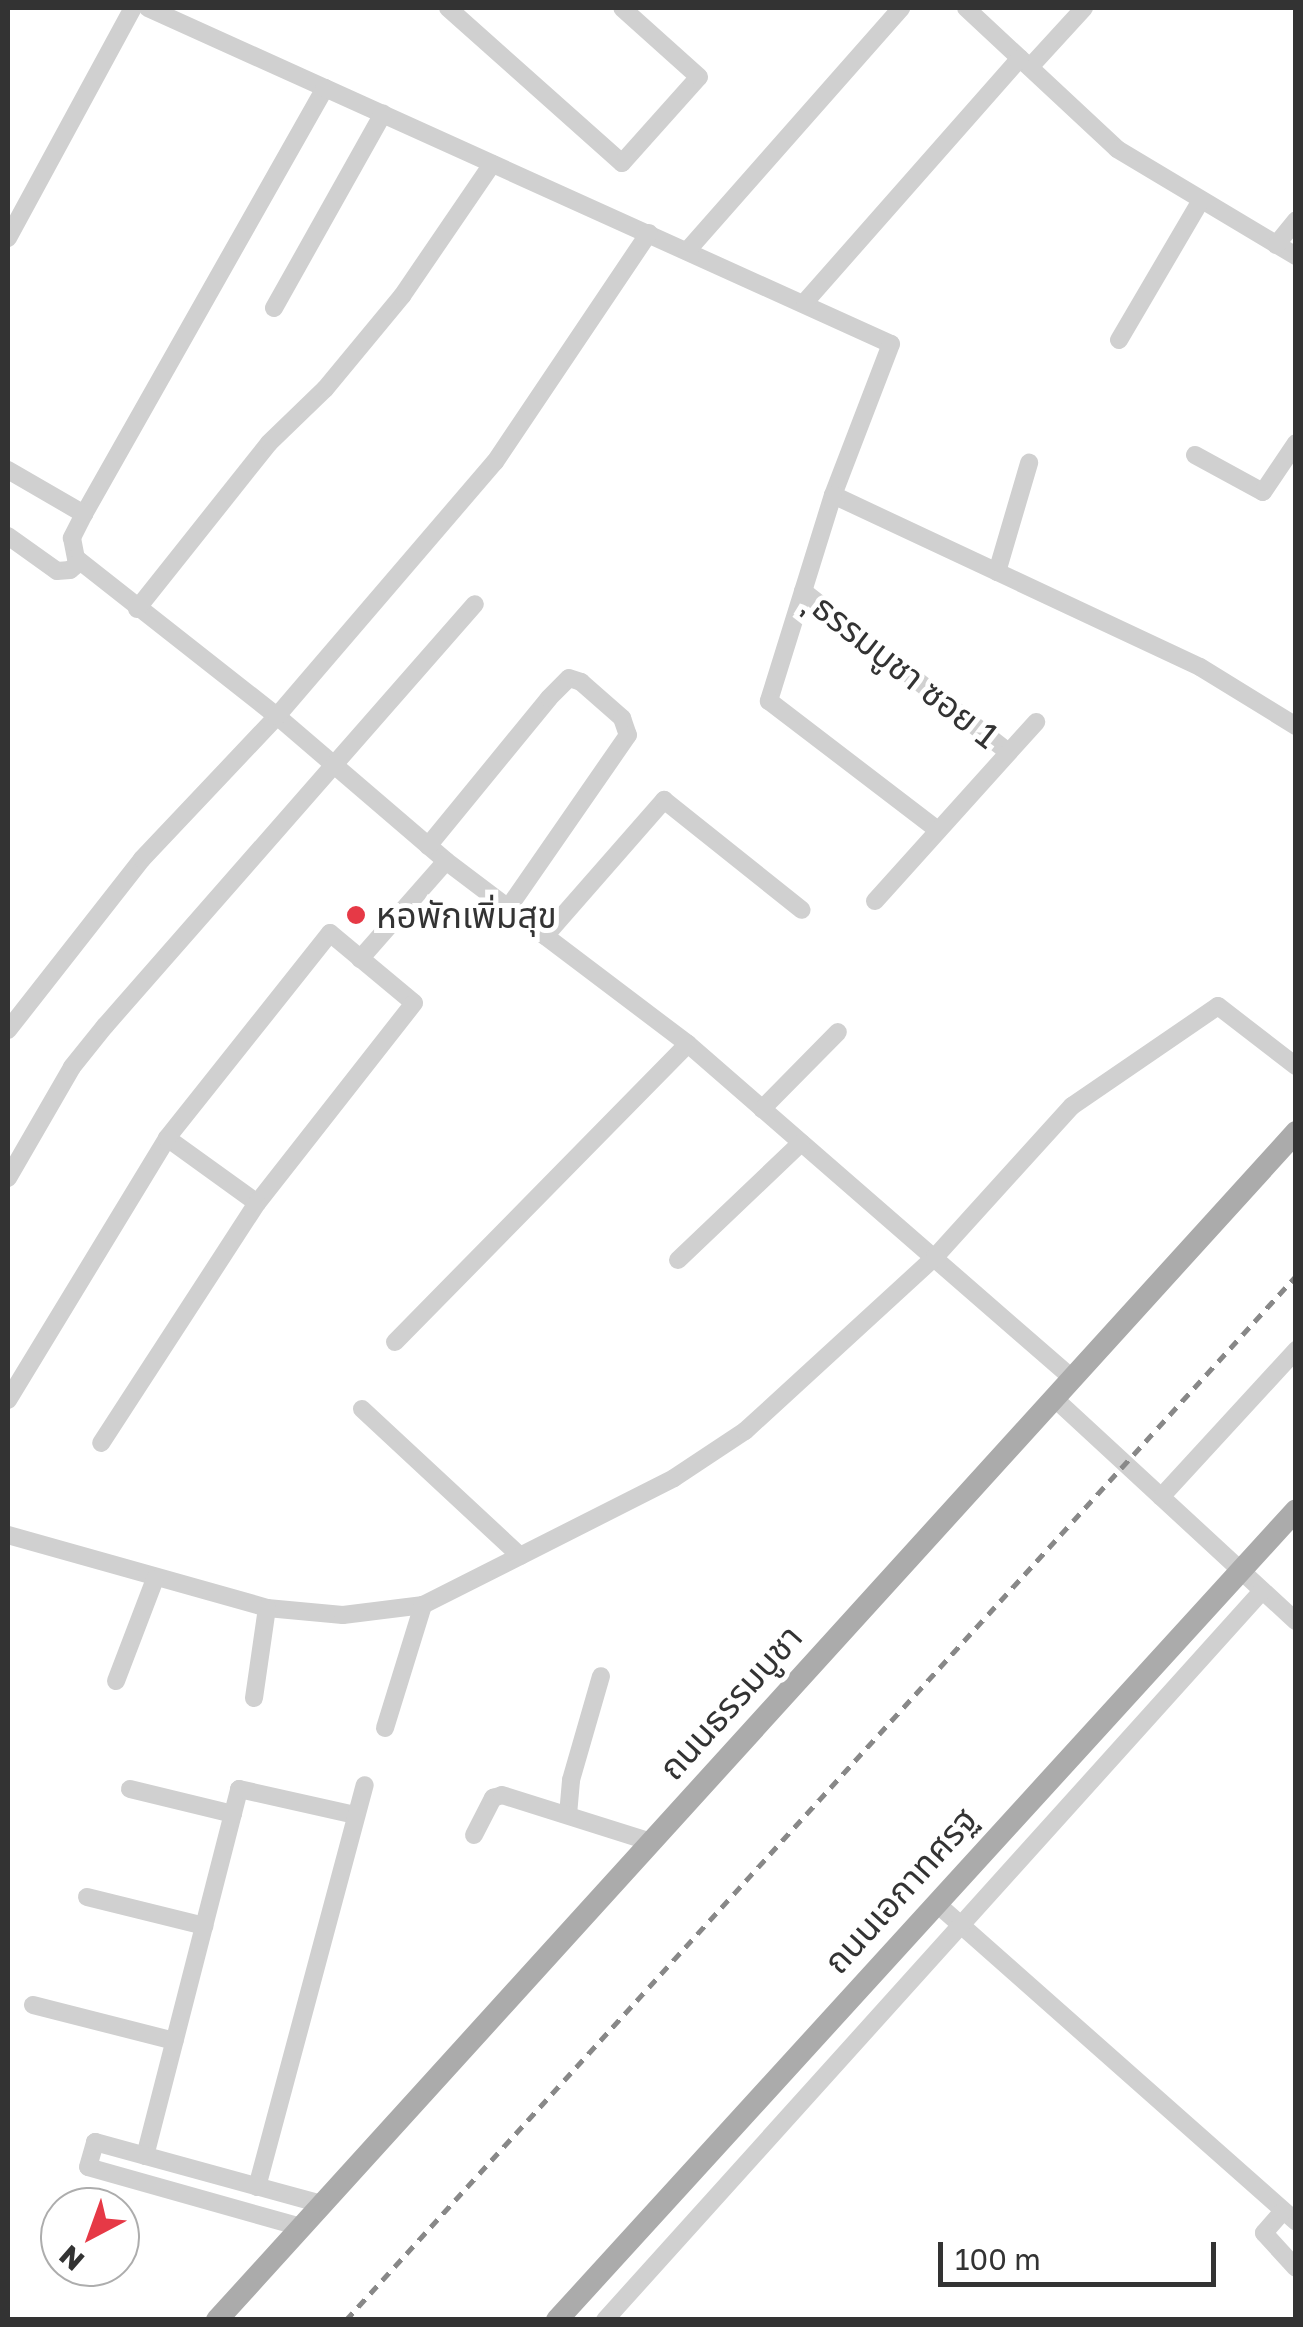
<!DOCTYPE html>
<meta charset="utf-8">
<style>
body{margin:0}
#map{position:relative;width:1303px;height:2327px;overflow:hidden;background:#fff;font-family:"Golos Text","Noto Sans Thai",sans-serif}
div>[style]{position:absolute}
.minor>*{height:18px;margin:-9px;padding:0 9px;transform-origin:9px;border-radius:9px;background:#d0d0d0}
.major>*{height:22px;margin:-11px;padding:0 11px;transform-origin:11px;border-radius:11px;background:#ababab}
.rail>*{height:5px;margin-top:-2.5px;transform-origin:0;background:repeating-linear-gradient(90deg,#888 0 10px,transparent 0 18px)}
.dots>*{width:28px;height:28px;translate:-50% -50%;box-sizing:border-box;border:5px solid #fff;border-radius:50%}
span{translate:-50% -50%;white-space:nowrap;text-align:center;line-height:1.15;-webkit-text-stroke:10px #fff;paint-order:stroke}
.street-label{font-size:35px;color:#333}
.poi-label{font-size:35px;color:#333}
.left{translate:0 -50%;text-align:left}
.frame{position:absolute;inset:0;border:10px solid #333;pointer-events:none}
.north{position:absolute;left:40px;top:2187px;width:100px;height:100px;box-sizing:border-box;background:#fff;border:2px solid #adadad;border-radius:50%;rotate:221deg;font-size:28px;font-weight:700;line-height:40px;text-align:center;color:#333}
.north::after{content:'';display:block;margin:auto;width:35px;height:45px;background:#e63946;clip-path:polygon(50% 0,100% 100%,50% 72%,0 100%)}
.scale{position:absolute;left:938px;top:2242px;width:278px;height:45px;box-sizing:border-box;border:5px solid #333;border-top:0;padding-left:12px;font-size:30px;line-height:35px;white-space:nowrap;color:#333;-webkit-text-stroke:8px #fff;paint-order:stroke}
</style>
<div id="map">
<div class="minor">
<div style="left:148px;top:8px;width:194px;rotate:24.3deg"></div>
<div style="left:325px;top:88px;width:489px;rotate:119.5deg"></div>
<div style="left:84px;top:514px;width:27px;rotate:117deg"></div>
<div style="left:72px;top:538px;width:20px;rotate:79deg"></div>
<div style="left:76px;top:558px;width:256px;rotate:38.2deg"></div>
<div style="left:277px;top:716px;width:223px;rotate:40.6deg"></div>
<div style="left:446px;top:861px;width:303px;rotate:37.1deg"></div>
<div style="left:688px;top:1044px;width:509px;rotate:41.02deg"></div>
<div style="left:448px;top:8px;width:233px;rotate:41.7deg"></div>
<div style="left:622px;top:163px;width:115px;rotate:-48.2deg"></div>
<div style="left:699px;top:77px;width:103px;rotate:-138.1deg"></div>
<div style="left:966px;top:8px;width:207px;rotate:43deg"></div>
<div style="left:1117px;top:149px;width:209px;rotate:30.9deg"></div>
<div style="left:1030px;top:67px;width:80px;rotate:-47.5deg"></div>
<div style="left:325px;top:88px;width:621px;rotate:24.34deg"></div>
<div style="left:891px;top:344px;width:162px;rotate:111deg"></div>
<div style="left:833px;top:495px;width:405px;rotate:25.1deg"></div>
<div style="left:1200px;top:667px;width:113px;rotate:31.6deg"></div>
<div style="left:8px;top:238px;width:262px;rotate:-61.5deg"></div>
<div style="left:1276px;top:245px;width:32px;rotate:-51deg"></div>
<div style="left:687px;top:251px;width:324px;rotate:-48.6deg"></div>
<div style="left:805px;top:302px;width:325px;rotate:-48.6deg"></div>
<div style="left:274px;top:308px;width:223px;rotate:-60.7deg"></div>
<div style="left:1119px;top:340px;width:162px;rotate:-59.6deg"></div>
<div style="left:1195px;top:455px;width:77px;rotate:28.6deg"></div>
<div style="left:1263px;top:492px;width:59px;rotate:-56deg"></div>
<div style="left:8px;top:470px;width:88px;rotate:30.1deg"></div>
<div style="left:833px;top:495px;width:216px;rotate:107.3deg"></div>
<div style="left:769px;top:701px;width:213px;rotate:37.4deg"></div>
<div style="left:8px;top:536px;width:60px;rotate:35.5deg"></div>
<div style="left:57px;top:571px;width:13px;rotate:-4deg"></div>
<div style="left:70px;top:570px;width:13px;rotate:-39deg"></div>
<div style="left:997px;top:572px;width:114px;rotate:-73.6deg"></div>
<div style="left:803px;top:591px;width:261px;rotate:38.1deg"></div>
<div style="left:137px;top:609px;width:212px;rotate:-51.5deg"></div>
<div style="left:269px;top:443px;width:78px;rotate:-44deg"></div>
<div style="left:325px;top:389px;width:121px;rotate:-50.4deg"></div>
<div style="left:402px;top:296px;width:160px;rotate:-55.7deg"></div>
<div style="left:428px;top:846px;width:191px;rotate:-50.7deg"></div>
<div style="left:549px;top:698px;width:28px;rotate:-45deg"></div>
<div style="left:569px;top:678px;width:13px;rotate:18deg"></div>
<div style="left:581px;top:682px;width:55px;rotate:41.3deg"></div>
<div style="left:622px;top:718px;width:18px;rotate:71deg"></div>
<div style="left:628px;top:735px;width:211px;rotate:124.7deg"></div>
<div style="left:875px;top:901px;width:241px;rotate:-48deg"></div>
<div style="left:545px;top:936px;width:181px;rotate:-48.8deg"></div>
<div style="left:664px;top:800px;width:176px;rotate:38.6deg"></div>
<div style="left:360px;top:959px;width:130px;rotate:-48.7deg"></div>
<div style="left:8px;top:1030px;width:217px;rotate:-51.9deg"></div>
<div style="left:142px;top:859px;width:197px;rotate:-46.6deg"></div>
<div style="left:277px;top:716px;width:335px;rotate:-49.4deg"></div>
<div style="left:495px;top:462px;width:276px;rotate:-56.1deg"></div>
<div style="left:762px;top:1109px;width:108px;rotate:-45.4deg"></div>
<div style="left:167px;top:1138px;width:111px;rotate:35.8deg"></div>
<div style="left:8px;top:1178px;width:128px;rotate:-60deg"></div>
<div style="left:72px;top:1067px;width:53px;rotate:-51.2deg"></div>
<div style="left:105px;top:1026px;width:561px;rotate:-48.76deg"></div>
<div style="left:678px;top:1260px;width:170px;rotate:-43.6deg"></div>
<div style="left:395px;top:1342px;width:418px;rotate:-45.5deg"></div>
<div style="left:1054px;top:1398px;width:329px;rotate:42.7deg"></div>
<div style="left:8px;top:1400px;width:306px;rotate:-58.7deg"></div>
<div style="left:167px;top:1138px;width:262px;rotate:-51.5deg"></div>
<div style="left:330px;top:933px;width:109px;rotate:39.8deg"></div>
<div style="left:414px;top:1003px;width:254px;rotate:128.1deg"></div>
<div style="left:257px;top:1203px;width:286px;rotate:123deg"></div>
<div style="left:362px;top:1409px;width:216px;rotate:42.9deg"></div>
<div style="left:1161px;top:1497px;width:200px;rotate:-47.4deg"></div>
<div style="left:8px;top:1535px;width:269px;rotate:15.7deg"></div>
<div style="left:267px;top:1608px;width:76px;rotate:5.3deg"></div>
<div style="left:343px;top:1615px;width:81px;rotate:-7.1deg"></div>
<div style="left:423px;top:1605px;width:281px;rotate:-26.8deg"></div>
<div style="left:674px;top:1478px;width:85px;rotate:-33.5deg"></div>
<div style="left:745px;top:1431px;width:258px;rotate:-42.5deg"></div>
<div style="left:935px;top:1257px;width:204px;rotate:-47.8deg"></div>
<div style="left:1072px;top:1106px;width:177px;rotate:-34.4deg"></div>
<div style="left:1218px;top:1006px;width:98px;rotate:37.6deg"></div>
<div style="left:116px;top:1681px;width:109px;rotate:-69.1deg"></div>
<div style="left:254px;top:1698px;width:91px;rotate:-81.8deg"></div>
<div style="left:385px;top:1728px;width:129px;rotate:-72.8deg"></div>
<div style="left:130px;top:1789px;width:106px;rotate:13.6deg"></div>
<div style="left:568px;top:1815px;width:35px;rotate:-85deg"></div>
<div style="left:571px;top:1780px;width:108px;rotate:-73.9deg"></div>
<div style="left:474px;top:1835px;width:42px;rotate:-62.8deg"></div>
<div style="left:493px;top:1798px;width:9px;rotate:-18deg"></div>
<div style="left:502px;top:1795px;width:156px;rotate:17.5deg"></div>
<div style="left:87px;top:1897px;width:121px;rotate:13.9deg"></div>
<div style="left:936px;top:1903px;width:481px;rotate:41.5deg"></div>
<div style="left:33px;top:2005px;width:146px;rotate:14.3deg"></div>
<div style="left:145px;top:2156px;width:379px;rotate:-75.6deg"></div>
<div style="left:239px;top:1789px;width:119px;rotate:12.6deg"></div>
<div style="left:257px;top:2187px;width:416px;rotate:-75deg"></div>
<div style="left:1283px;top:2211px;width:29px;rotate:131deg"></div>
<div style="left:1264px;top:2233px;width:47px;rotate:47.6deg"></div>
<div style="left:301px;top:2227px;width:221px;rotate:-164.3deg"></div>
<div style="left:88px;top:2167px;width:26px;rotate:-74deg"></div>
<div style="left:95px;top:2142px;width:235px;rotate:15.3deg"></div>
<div style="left:605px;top:2320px;width:981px;rotate:-47.97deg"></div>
</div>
<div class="major">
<div style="left:217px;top:2320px;width:1605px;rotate:-47.75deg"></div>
<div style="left:557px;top:2320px;width:1096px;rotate:-47.62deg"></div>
</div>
<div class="rail">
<div style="left:346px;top:2320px;width:1412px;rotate:-47.7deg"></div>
</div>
<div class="dots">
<div style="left:356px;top:915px;background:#e63946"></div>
</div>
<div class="street-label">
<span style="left:906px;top:671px;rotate:38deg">ุธรรมบูชา ซอย 1</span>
<span style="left:730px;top:1702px;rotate:-48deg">ถนนธรรมบูชา</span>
<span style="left:900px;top:1890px;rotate:-48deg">ถนนเอกาทศรฐ</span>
</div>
<div class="poi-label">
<span class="left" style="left:376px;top:915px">หอพักเพิ่มสุข</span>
</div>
<div class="frame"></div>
<div class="north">N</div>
<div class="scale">100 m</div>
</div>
